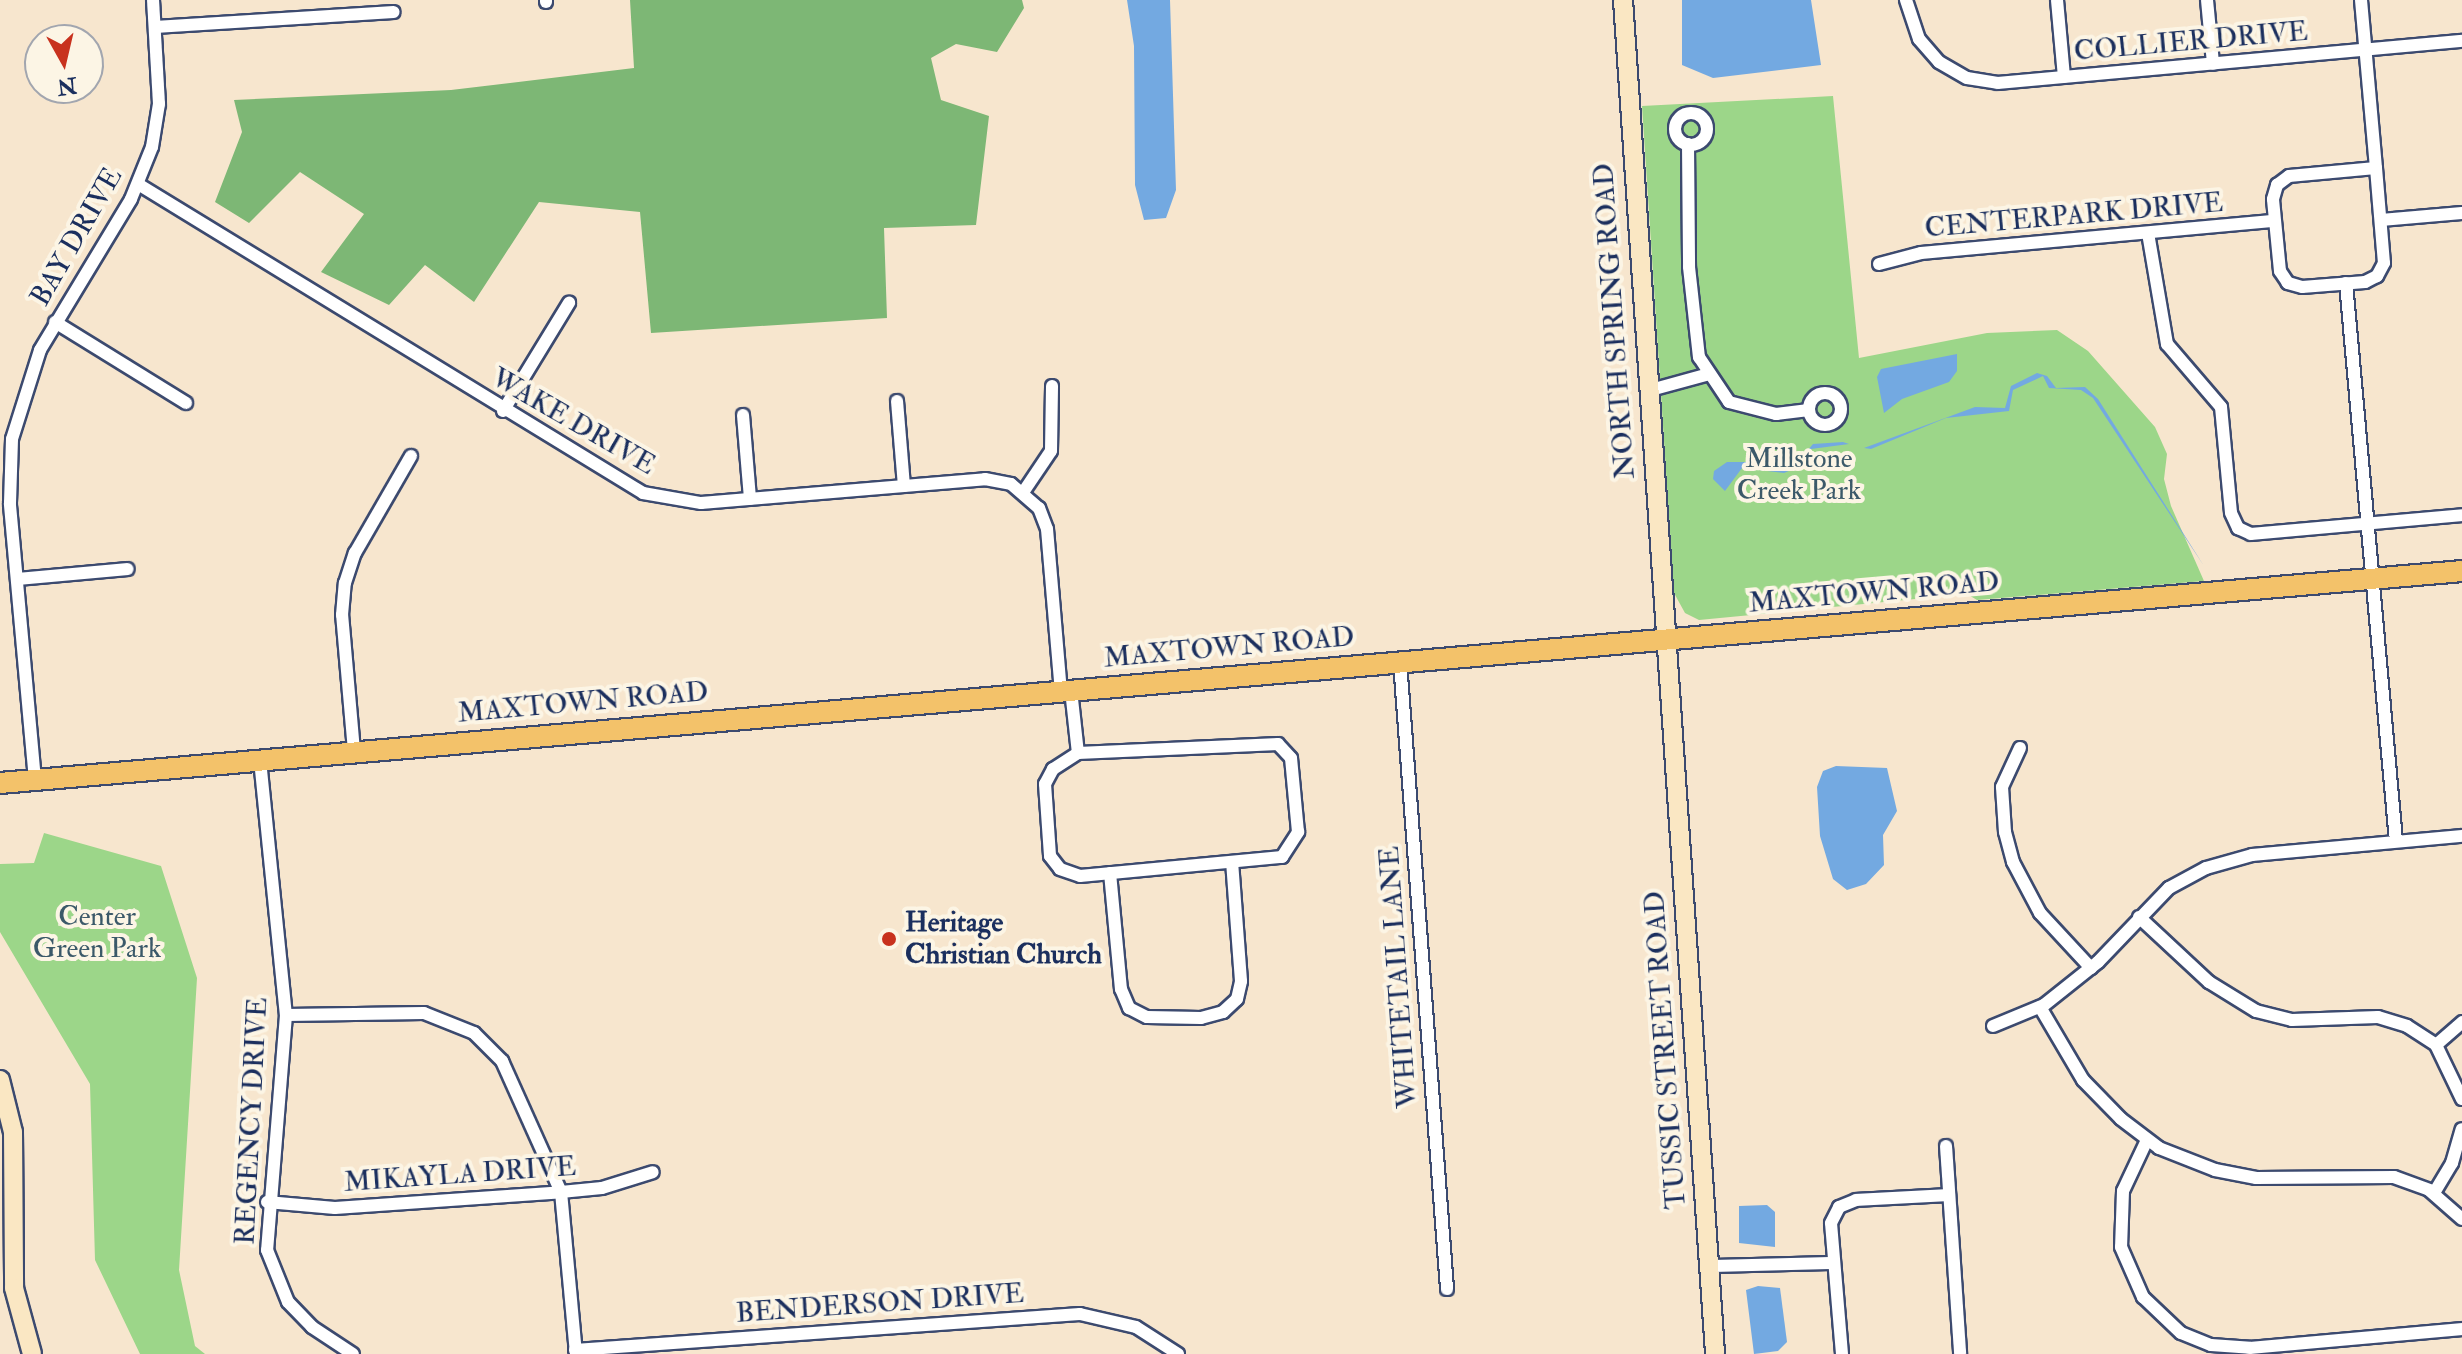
<!DOCTYPE html>
<style>
body{margin:0}
#map{position:relative;width:2462px;height:1354px;overflow:hidden;background:#f7e6ce;font-family:"IM FELL Double Pica",serif}
div>[style]{position:absolute}
.green>*{inset:0;background:#9cd689}
.forest>*{inset:0;background:#7db775}
.water>*{inset:0;background:#73a9e1}
.roads{filter:drop-shadow(2px 0 #3c4a6f) drop-shadow(-2px 0 #3c4a6f) drop-shadow(0 2px #3c4a6f) drop-shadow(0 -2px #3c4a6f)}
.street>*{height:12px;margin:-6px;padding:0 6px;transform-origin:6px;border-radius:6px;background:#fff}
.street>.ring{margin:-6px;padding:0;box-sizing:content-box;background:none;border:12px solid #fff;border-radius:50%}
.secondary>*{height:18px;margin:-9px;padding:0 9px;transform-origin:9px;border-radius:9px;background:#fae7c3}
.primary>*{height:20px;margin:-10px;padding:0 10px;transform-origin:10px;border-radius:10px;background:#f3c26a}
.dots>*{width:22px;height:22px;translate:-50% -50%;box-sizing:border-box;border:4px solid #fcf5e5;border-radius:50%}
span{translate:-50% -50%;white-space:nowrap;text-align:center;line-height:1.15;-webkit-text-stroke:8px #fcf5e5;paint-order:stroke}
.street-label{font-size:28px;color:#1b2f5e}
.park-label{font-size:28px;color:#3b5969}
.poi-label{font-size:28px;color:#1b2f5e;font-weight:700}
.left{translate:0 -50%;text-align:left}
.north{position:absolute;left:24px;top:24px;width:80px;height:80px;box-sizing:border-box;background:#fcf5e5;border:2px solid #a2a6af;border-radius:50%;rotate:172deg;font-size:22px;font-weight:700;line-height:32px;text-align:center;color:#1b2f5e}
.north::after{content:'';display:block;margin:auto;width:28px;height:36px;background:#c8321e;clip-path:polygon(50% 0,100% 100%,50% 72%,0 100%)}
</style>
<div id="map">
<div class="green">
<div style="clip-path:polygon(1833px 96px,1859px 358px,1987px 333px,2057px 330px,2088px 351px,2155px 427px,2167px 454px,2164px 479px,2171px 506px,2204px 581px,1977px 600px,1967px 594px,1699px 620px,1685px 613px,1674px 593px,1642px 106px)"></div>
<div style="clip-path:polygon(44px 833px,161px 866px,197px 978px,179px 1270px,195px 1346px,205px 1354px,140px 1354px,95px 1260px,90px 1084px,0 932px,0 864px,34px 863px)"></div>
</div>
<div class="forest">
<div style="clip-path:polygon(630px 0,1022px 0,1024px 8px,997px 52px,956px 44px,931px 58px,941px 100px,989px 116px,976px 225px,884px 228px,887px 318px,651px 333px,640px 212px,539px 202px,474px 302px,425px 265px,389px 305px,321px 272px,364px 214px,300px 172px,249px 223px,215px 202px,242px 132px,234px 100px,451px 90px,634px 68px)"></div>
</div>
<div class="water">
<div style="clip-path:polygon(1127px 0,1170px 0,1176px 190px,1166px 218px,1144px 220px,1135px 185px,1134px 46px)"></div>
<div style="clip-path:polygon(1682px 0,1811px 0,1821px 65px,1713px 78px,1682px 65px)"></div>
<div style="clip-path:polygon(1957px 354px,1957px 371px,1949px 382px,1902px 399px,1884px 413px,1877px 377px,1881px 369px)"></div>
<div style="clip-path:polygon(2037px 373px,2047px 376px,2056px 388px,2085px 387px,2098px 399px,2204px 566px,2093px 398px,2081px 390px,2049px 388px,2043px 376px,2013px 390px,2009px 411px,1946px 418px,1871px 449px,1864px 448px,1975px 407px,2005px 408px,2011px 386px)"></div>
<div style="clip-path:polygon(1843px 442px,1849px 444px,1811px 449px,1801px 466px,1784px 473px,1742px 468px,1725px 491px,1713px 479px,1714px 471px,1727px 462px,1746px 462px,1755px 469px,1779px 468px,1797px 463px,1813px 444px)"></div>
<div style="clip-path:polygon(1836px 766px,1887px 768px,1897px 811px,1883px 835px,1884px 865px,1866px 884px,1847px 890px,1833px 879px,1820px 836px,1817px 787px,1823px 771px)"></div>
<div style="clip-path:polygon(1767px 1205px,1775px 1212px,1775px 1247px,1739px 1243px,1739px 1206px)"></div>
<div style="clip-path:polygon(1758px 1286px,1780px 1288px,1787px 1342px,1778px 1351px,1754px 1354px,1746px 1290px)"></div>
</div>
<div class="roads">
<div class="street">
<div style="left:546px;top:0;width:2px;rotate:90deg"></div>
<div style="left:1906px;top:0;width:41px;rotate:71.6deg"></div>
<div style="left:1919px;top:39px;width:30px;rotate:49deg"></div>
<div style="left:1939px;top:62px;width:32px;rotate:30deg"></div>
<div style="left:1967px;top:78px;width:31px;rotate:9deg"></div>
<div style="left:1998px;top:83px;width:466px;rotate:-5.2deg"></div>
<div style="left:2057px;top:0;width:77px;rotate:84.8deg"></div>
<div style="left:2207px;top:0;width:64px;rotate:84.6deg"></div>
<div style="left:2361px;top:0;width:169px;rotate:84.9deg"></div>
<div style="left:2376px;top:168px;width:95px;rotate:85.2deg"></div>
<div style="left:2384px;top:263px;width:15px;rotate:118deg"></div>
<div style="left:2377px;top:276px;width:13px;rotate:153deg"></div>
<div style="left:2365px;top:282px;width:63px;rotate:175.5deg"></div>
<div style="left:2302px;top:287px;width:15px;rotate:-164deg"></div>
<div style="left:2288px;top:283px;width:14px;rotate:-124deg"></div>
<div style="left:2280px;top:271px;width:72px;rotate:-95.6deg"></div>
<div style="left:2273px;top:199px;width:15px;rotate:-74deg"></div>
<div style="left:2277px;top:185px;width:15px;rotate:-37deg"></div>
<div style="left:2289px;top:176px;width:87px;rotate:-5.3deg"></div>
<div style="left:155px;top:27px;width:239px;rotate:-3.6deg"></div>
<div class="ring" style="left:1675px;top:113px;width:20px;height:20px"></div>
<div style="left:1688px;top:144px;width:123px;rotate:89.5deg"></div>
<div style="left:1689px;top:267px;width:91px;rotate:83.7deg"></div>
<div style="left:1699px;top:357px;width:54px;rotate:56.3deg"></div>
<div style="left:1729px;top:402px;width:49px;rotate:14.3deg"></div>
<div style="left:1776px;top:414px;width:33px;rotate:-7deg"></div>
<div style="left:138px;top:184px;width:592px;rotate:31.46deg"></div>
<div style="left:643px;top:493px;width:59px;rotate:9.8deg"></div>
<div style="left:701px;top:503px;width:285px;rotate:-4.8deg"></div>
<div style="left:985px;top:479px;width:26px;rotate:11deg"></div>
<div style="left:1011px;top:484px;width:37px;rotate:41deg"></div>
<div style="left:1039px;top:508px;width:22px;rotate:69deg"></div>
<div style="left:1047px;top:529px;width:163px;rotate:85.1deg"></div>
<div style="left:2381px;top:220px;width:81px;rotate:-4.9deg"></div>
<div style="left:2148px;top:233px;width:113px;rotate:80.3deg"></div>
<div style="left:2167px;top:344px;width:83px;rotate:49.4deg"></div>
<div style="left:2221px;top:407px;width:106px;rotate:84.6deg"></div>
<div style="left:2231px;top:513px;width:17px;rotate:65deg"></div>
<div style="left:2238px;top:528px;width:14px;rotate:25deg"></div>
<div style="left:2251px;top:534px;width:212px;rotate:-5.1deg"></div>
<div style="left:1879px;top:264px;width:43px;rotate:-14.7deg"></div>
<div style="left:1921px;top:253px;width:355px;rotate:-5.2deg"></div>
<div style="left:2346px;top:283px;width:560px;rotate:84.88deg"></div>
<div style="left:55px;top:322px;width:154px;rotate:31.7deg"></div>
<div style="left:1647px;top:391px;width:64px;rotate:-15.3deg"></div>
<div class="ring" style="left:1809px;top:393px;width:20px;height:20px"></div>
<div style="left:897px;top:401px;width:85px;rotate:85.3deg"></div>
<div style="left:503px;top:411px;width:127px;rotate:-58.6deg"></div>
<div style="left:743px;top:415px;width:84px;rotate:85.2deg"></div>
<div style="left:1024px;top:491px;width:48px;rotate:-56deg"></div>
<div style="left:1051px;top:451px;width:65px;rotate:-89.1deg"></div>
<div style="left:18px;top:579px;width:110px;rotate:-5.2deg"></div>
<div style="left:1400px;top:662px;width:629px;rotate:85.71deg"></div>
<div style="left:1071px;top:690px;width:63px;rotate:83.7deg"></div>
<div style="left:1078px;top:753px;width:30px;rotate:147deg"></div>
<div style="left:1053px;top:769px;width:17px;rotate:118deg"></div>
<div style="left:1045px;top:784px;width:72px;rotate:86deg"></div>
<div style="left:1050px;top:856px;width:16px;rotate:52deg"></div>
<div style="left:1060px;top:869px;width:21px;rotate:19deg"></div>
<div style="left:1080px;top:876px;width:203px;rotate:-5.4deg"></div>
<div style="left:1282px;top:857px;width:30px;rotate:-57deg"></div>
<div style="left:1298px;top:832px;width:74px;rotate:-95.4deg"></div>
<div style="left:1291px;top:758px;width:19px;rotate:-133deg"></div>
<div style="left:1278px;top:744px;width:200px;rotate:177.4deg"></div>
<div style="left:2020px;top:748px;width:43px;rotate:114.8deg"></div>
<div style="left:2002px;top:787px;width:45px;rotate:86.2deg"></div>
<div style="left:2005px;top:832px;width:31px;rotate:75deg"></div>
<div style="left:2013px;top:862px;width:58px;rotate:62.1deg"></div>
<div style="left:2040px;top:913px;width:75px;rotate:47.2deg"></div>
<div style="left:354px;top:751px;width:137px;rotate:-95deg"></div>
<div style="left:342px;top:615px;width:32px;rotate:-85deg"></div>
<div style="left:345px;top:583px;width:32px;rotate:-72deg"></div>
<div style="left:355px;top:553px;width:112px;rotate:-60deg"></div>
<div style="left:260px;top:760px;width:256px;rotate:84.2deg"></div>
<div style="left:286px;top:1015px;width:236px;rotate:94.6deg"></div>
<div style="left:267px;top:1250px;width:56px;rotate:68deg"></div>
<div style="left:288px;top:1302px;width:35px;rotate:46deg"></div>
<div style="left:312px;top:1327px;width:49px;rotate:33.4deg"></div>
<div style="left:35px;top:780px;width:278px;rotate:-95.2deg"></div>
<div style="left:10px;top:503px;width:64px;rotate:-88.2deg"></div>
<div style="left:12px;top:439px;width:93px;rotate:-72.5deg"></div>
<div style="left:40px;top:350px;width:176px;rotate:-58.9deg"></div>
<div style="left:131px;top:199px;width:56px;rotate:-68deg"></div>
<div style="left:152px;top:147px;width:44px;rotate:-80.8deg"></div>
<div style="left:159px;top:104px;width:104px;rotate:-93.3deg"></div>
<div style="left:1110px;top:873px;width:117px;rotate:84.6deg"></div>
<div style="left:1121px;top:989px;width:21px;rotate:67deg"></div>
<div style="left:1129px;top:1008px;width:20px;rotate:27deg"></div>
<div style="left:1147px;top:1017px;width:54px;rotate:1.1deg"></div>
<div style="left:1201px;top:1018px;width:23px;rotate:-15deg"></div>
<div style="left:1223px;top:1012px;width:19px;rotate:-43deg"></div>
<div style="left:1237px;top:999px;width:18px;rotate:-77deg"></div>
<div style="left:1241px;top:981px;width:119px;rotate:-94.3deg"></div>
<div style="left:2139px;top:917px;width:96px;rotate:42.9deg"></div>
<div style="left:2209px;top:982px;width:55px;rotate:31.7deg"></div>
<div style="left:2256px;top:1011px;width:37px;rotate:14deg"></div>
<div style="left:2292px;top:1020px;width:86px;rotate:-2deg"></div>
<div style="left:2378px;top:1017px;width:30px;rotate:17deg"></div>
<div style="left:2407px;top:1026px;width:35px;rotate:33deg"></div>
<div style="left:2436px;top:1045px;width:60px;rotate:64.3deg"></div>
<div style="left:2040px;top:1007px;width:85px;rotate:59.5deg"></div>
<div style="left:2083px;top:1080px;width:54px;rotate:45.7deg"></div>
<div style="left:2121px;top:1119px;width:48px;rotate:37.3deg"></div>
<div style="left:2159px;top:1148px;width:60px;rotate:21.4deg"></div>
<div style="left:2215px;top:1170px;width:42px;rotate:11deg"></div>
<div style="left:2256px;top:1178px;width:138px;rotate:-0.4deg"></div>
<div style="left:2394px;top:1177px;width:37px;rotate:20deg"></div>
<div style="left:2429px;top:1190px;width:44px;rotate:41.3deg"></div>
<div style="left:286px;top:1015px;width:138px;rotate:-0.8deg"></div>
<div style="left:424px;top:1013px;width:54px;rotate:21.8deg"></div>
<div style="left:474px;top:1033px;width:40px;rotate:45deg"></div>
<div style="left:502px;top:1061px;width:144px;rotate:65.8deg"></div>
<div style="left:561px;top:1192px;width:163px;rotate:84.7deg"></div>
<div style="left:1993px;top:1026px;width:55px;rotate:-22.4deg"></div>
<div style="left:2044px;top:1005px;width:69px;rotate:-38.5deg"></div>
<div style="left:2098px;top:962px;width:103px;rotate:-46.2deg"></div>
<div style="left:2169px;top:888px;width:42px;rotate:-28.4deg"></div>
<div style="left:2206px;top:868px;width:48px;rotate:-15.8deg"></div>
<div style="left:2252px;top:855px;width:211px;rotate:-5.2deg"></div>
<div style="left:2436px;top:1045px;width:35px;rotate:-41deg"></div>
<div style="left:2147px;top:1140px;width:56px;rotate:115.2deg"></div>
<div style="left:2123px;top:1191px;width:56px;rotate:92deg"></div>
<div style="left:2121px;top:1247px;width:55px;rotate:66.3deg"></div>
<div style="left:2143px;top:1297px;width:52px;rotate:43.5deg"></div>
<div style="left:2181px;top:1333px;width:32px;rotate:22deg"></div>
<div style="left:2211px;top:1345px;width:39px;rotate:4deg"></div>
<div style="left:2250px;top:1348px;width:213px;rotate:-5.1deg"></div>
<div style="left:1946px;top:1146px;width:208px;rotate:86.1deg"></div>
<div style="left:2434px;top:1193px;width:35px;rotate:-59deg"></div>
<div style="left:2452px;top:1163px;width:35px;rotate:-74deg"></div>
<div style="left:267px;top:1202px;width:68px;rotate:5deg"></div>
<div style="left:335px;top:1208px;width:227px;rotate:-4deg"></div>
<div style="left:561px;top:1192px;width:41px;rotate:-5.6deg"></div>
<div style="left:602px;top:1188px;width:53px;rotate:-17.4deg"></div>
<div style="left:1709px;top:1266px;width:125px;rotate:-1.4deg"></div>
<div style="left:575px;top:1350px;width:506px;rotate:-4.08deg"></div>
<div style="left:1080px;top:1314px;width:57px;rotate:13.1deg"></div>
<div style="left:1136px;top:1327px;width:50px;rotate:32.7deg"></div>
<div style="left:1842px;top:1354px;width:131px;rotate:-94.8deg"></div>
<div style="left:1831px;top:1223px;width:18px;rotate:-63deg"></div>
<div style="left:1839px;top:1207px;width:18px;rotate:-22deg"></div>
<div style="left:1856px;top:1200px;width:92px;rotate:-3.1deg"></div>
</div>
<div class="secondary">
<div style="left:1623px;top:0;width:1357px;rotate:86.11deg"></div>
<div style="left:0;top:1080px;width:54px;rotate:76deg"></div>
<div style="left:13px;top:1132px;width:156px;rotate:89.6deg"></div>
<div style="left:14px;top:1288px;width:68px;rotate:74.7deg"></div>
</div>
<div class="primary">
<div style="left:0;top:783px;width:2471px;rotate:-4.92deg"></div>
</div>
</div>
<div class="dots">
<div style="left:889px;top:939px;background:#c8321e"></div>
</div>
<div class="street-label">
<span style="left:2191px;top:42px;rotate:-5deg">COLLIER DRIVE</span>
<span style="left:2074px;top:216px;rotate:-5deg">CENTERPARK DRIVE</span>
<span style="left:77px;top:237px;rotate:-60deg">BAY DRIVE</span>
<span style="left:1615px;top:321px;rotate:-94deg">NORTH SPRING ROAD</span>
<span style="left:573px;top:422px;rotate:30deg">WAKE DRIVE</span>
<span style="left:1874px;top:593px;rotate:-5deg">MAXTOWN ROAD</span>
<span style="left:1229px;top:648px;rotate:-5deg">MAXTOWN ROAD</span>
<span style="left:583px;top:703px;rotate:-5deg">MAXTOWN ROAD</span>
<span style="left:1399px;top:977px;rotate:-94deg">WHITETAIL LANE</span>
<span style="left:1666px;top:1050px;rotate:-94deg">TUSSIC STREET ROAD</span>
<span style="left:252px;top:1121px;rotate:-87deg">REGENCY DRIVE</span>
<span style="left:460px;top:1175px;rotate:-4deg">MIKAYLA DRIVE</span>
<span style="left:880px;top:1304px;rotate:-4deg">BENDERSON DRIVE</span>
</div>
<div class="park-label">
<span style="left:1799px;top:475px">Millstone<br>Creek Park</span>
<span style="left:97px;top:933px">Center<br>Green Park</span>
</div>
<div class="poi-label">
<span class="left" style="left:905px;top:939px">Heritage<br>Christian Church</span>
</div>
<div class="north">N</div>
</div>
